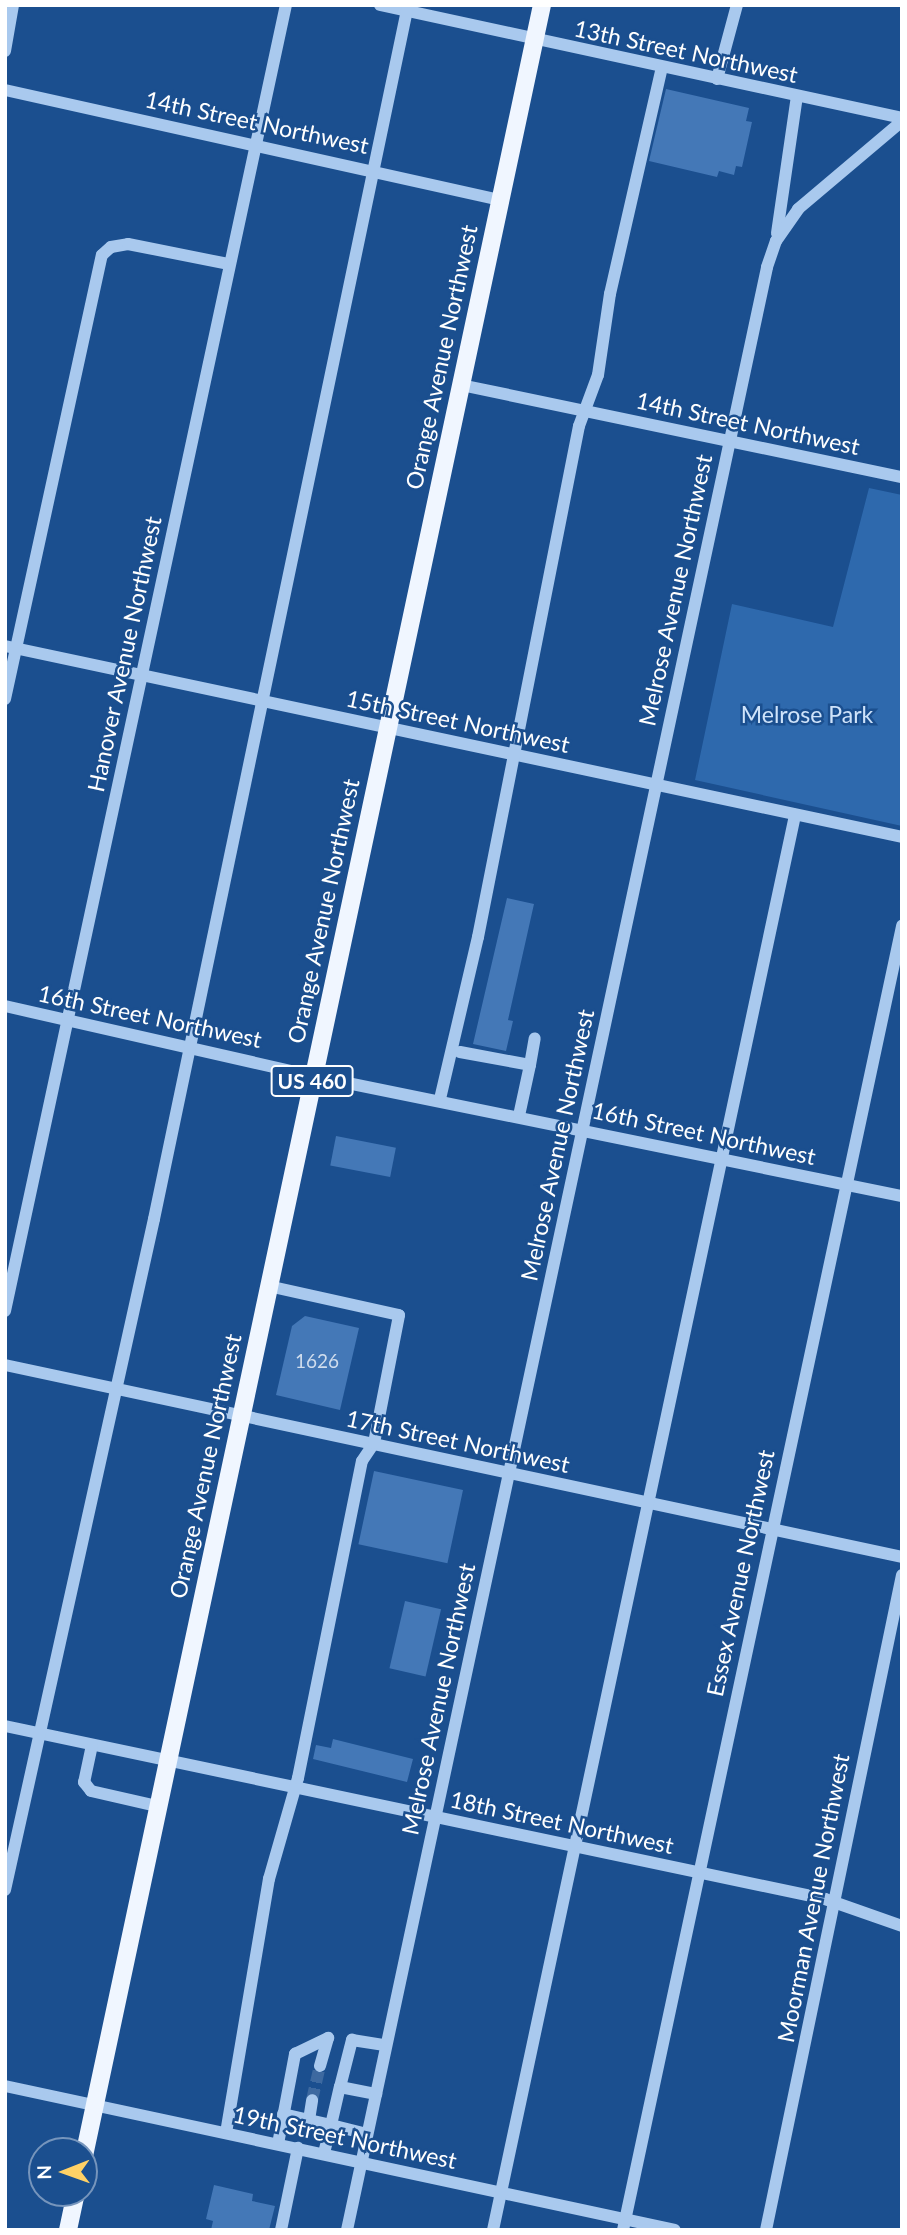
<!DOCTYPE html>
<style>
body{margin:0}
#map{position:relative;width:907px;height:2235px;overflow:hidden;background:#1b4f8f;font-family:Lato,sans-serif}
div>[style]{position:absolute}
.green>*{inset:0;background:#2e69ad}
.building>*{inset:0;background:#4478b7;transform-origin:0 0}
.minor-tunnel>*{height:12px;margin-top:-6px;transform-origin:0;background:repeating-linear-gradient(90deg,#3d69a0 0 12px,transparent 0 18px)}
.minor>*{height:12px;margin:-6px;padding:0 6px;transform-origin:6px;border-radius:6px;background:#a9c9ee}
.major>*{height:18px;margin:-9px;padding:0 9px;transform-origin:9px;border-radius:9px;background:#f0f6ff}
span{translate:-50% -50%;white-space:nowrap;text-align:center;line-height:1.15;-webkit-text-stroke:5px #1b4f8f;paint-order:stroke}
.number-label{font-size:19px;color:#d0dded}
.number-label span{-webkit-text-stroke-width:0}
.shield-label span{padding:2px 5px;background:#1b4f8f;border:2px solid;border-radius:5px;-webkit-text-stroke-width:0}
.shield-label{font-size:21px;color:#fff;font-weight:700}
.street-label{font-size:23px;color:#fff}
.park-label{font-size:23px;color:#cfe3fa}
.frame{position:absolute;inset:0;border:7px solid #fff;pointer-events:none}
.north{position:absolute;left:28px;top:2137px;width:70px;height:70px;box-sizing:border-box;background:#1b4f8f;border:2px solid #7695bc;border-radius:50%;rotate:269deg;font-size:19px;font-weight:700;line-height:28px;text-align:center;color:#fff}
.north::after{content:'';display:block;margin:auto;width:24px;height:32px;background:#ffd166;clip-path:polygon(50% 0,100% 100%,50% 72%,0 100%)}
</style>
<div id="map">
<div class="green">
<div style="clip-path:polygon(869px 488px,902px 495px,902px 826px,695px 780px,732px 604px,833px 627px)"></div>
</div>
<div class="building">
<div style="clip-path:polygon(666px 89px,749px 108px,746px 121px,752px 122px,742px 167px,736px 166px,734px 175px,719px 171px,717px 177px,649px 161px)"></div>
<div style="clip-path:polygon(507px 898px,534px 904px,508px 1020px,513px 1021px,506px 1051px,473px 1044px)"></div>
<div style="left:336px;top:1136px;width:61px;height:30px;rotate:11deg"></div>
<div style="clip-path:polygon(305px 1316px,359px 1328px,340px 1410px,276px 1395px,292px 1326px)"></div>
<div style="left:374px;top:1471px;width:91px;height:75px;rotate:12deg"></div>
<div style="left:405px;top:1601px;width:37px;height:69px;rotate:13deg"></div>
<div style="clip-path:polygon(333px 1739px,413px 1759px,407px 1782px,313px 1759px,316px 1745px,331px 1748px)"></div>
<div style="clip-path:polygon(214px 2185px,253px 2194px,252px 2201px,275px 2206px,269px 2230px,211px 2230px,213px 2221px,206px 2219px)"></div>
</div>
<div class="minor-tunnel">
<div style="left:312px;top:2100px;width:35px;rotate:-77deg"></div>
</div>
<div class="minor">
<div style="left:380px;top:5px;width:534px;rotate:12.21deg"></div>
<div style="left:5px;top:51px;width:47px;rotate:-80.1deg"></div>
<div style="left:717px;top:79px;width:77px;rotate:-74.9deg"></div>
<div style="left:5px;top:90px;width:507px;rotate:12.53deg"></div>
<div style="left:777px;top:233px;width:138px;rotate:-81.7deg"></div>
<div style="left:461px;top:385px;width:450px;rotate:11.8deg"></div>
<div style="left:5px;top:646px;width:917px;rotate:12.02deg"></div>
<div style="left:5px;top:699px;width:454px;rotate:-77.7deg"></div>
<div style="left:102px;top:255px;width:12px;rotate:-42deg"></div>
<div style="left:111px;top:247px;width:17px;rotate:-10deg"></div>
<div style="left:128px;top:244px;width:102px;rotate:11.3deg"></div>
<div style="left:5px;top:1006px;width:316px;rotate:12.8deg"></div>
<div style="left:313px;top:1076px;width:601px;rotate:11.52deg"></div>
<div style="left:460px;top:1052px;width:71px;rotate:10.5deg"></div>
<div style="left:530px;top:1065px;width:52px;rotate:102.2deg"></div>
<div style="left:530px;top:1065px;width:27px;rotate:-80deg"></div>
<div style="left:440px;top:1099px;width:166px;rotate:-76.8deg"></div>
<div style="left:478px;top:937px;width:521px;rotate:-78.82deg"></div>
<div style="left:579px;top:426px;width:54px;rotate:-69.6deg"></div>
<div style="left:598px;top:375px;width:82px;rotate:-81.6deg"></div>
<div style="left:610px;top:294px;width:233px;rotate:-77.1deg"></div>
<div style="left:5px;top:1311px;width:1336px;rotate:-77.86deg"></div>
<div style="left:5px;top:1365px;width:917px;rotate:12.08deg"></div>
<div style="left:5px;top:1726px;width:838px;rotate:11.91deg"></div>
<div style="left:825px;top:1899px;width:82px;rotate:19.3deg"></div>
<div style="left:92px;top:1745px;width:38px;rotate:102deg"></div>
<div style="left:84px;top:1782px;width:11px;rotate:52deg"></div>
<div style="left:91px;top:1791px;width:68px;rotate:12.8deg"></div>
<div style="left:5px;top:1890px;width:687px;rotate:-77.48deg"></div>
<div style="left:154px;top:1219px;width:1240px;rotate:-78.18deg"></div>
<div style="left:5px;top:2086px;width:685px;rotate:12.13deg"></div>
<div style="left:340px;top:2087px;width:49px;rotate:-75.7deg"></div>
<div style="left:352px;top:2040px;width:33px;rotate:9deg"></div>
<div style="left:283px;top:2114px;width:27px;rotate:13deg"></div>
<div style="left:309px;top:2120px;width:20px;rotate:-81deg"></div>
<div style="left:309px;top:2120px;width:23px;rotate:13deg"></div>
<div style="left:331px;top:2125px;width:30px;rotate:104deg"></div>
<div style="left:226px;top:2133px;width:258px;rotate:-80.4deg"></div>
<div style="left:269px;top:1879px;width:105px;rotate:-74deg"></div>
<div style="left:298px;top:1778px;width:323px;rotate:-78.6deg"></div>
<div style="left:362px;top:1461px;width:22px;rotate:-56deg"></div>
<div style="left:374px;top:1443px;width:130px;rotate:-78.9deg"></div>
<div style="left:399px;top:1315px;width:134px;rotate:-167.5deg"></div>
<div style="left:367px;top:2134px;width:37px;rotate:-166deg"></div>
<div style="left:331px;top:2125px;width:39px;rotate:-77deg"></div>
<div style="left:340px;top:2087px;width:37px;rotate:11deg"></div>
<div style="left:278px;top:2144px;width:92px;rotate:-79.3deg"></div>
<div style="left:295px;top:2054px;width:37px;rotate:-26deg"></div>
<div style="left:328px;top:2038px;width:29px;rotate:106deg"></div>
<div style="left:281px;top:2230px;width:84px;rotate:-78.3deg"></div>
<div style="left:347px;top:2230px;width:2007px;rotate:-77.92deg"></div>
<div style="left:767px;top:267px;width:28px;rotate:-71deg"></div>
<div style="left:776px;top:241px;width:39px;rotate:-55deg"></div>
<div style="left:798px;top:209px;width:136px;rotate:-40.2deg"></div>
<div style="left:493px;top:2230px;width:1447px;rotate:-77.95deg"></div>
<div style="left:623px;top:2230px;width:1334px;rotate:-77.92deg"></div>
<div style="left:766px;top:2230px;width:669px;rotate:-78.27deg"></div>
</div>
<div class="major">
<div style="left:84px;top:2156px;width:2199px;rotate:-77.98deg"></div>
<div style="left:68px;top:2230px;width:38px;rotate:-78deg"></div>
</div>
<div class="number-label">
<span style="left:317px;top:1361px">1626</span>
</div>
<div class="shield-label">
<span style="left:312px;top:1081px">US 460</span>
</div>
<div class="street-label">
<span style="left:686px;top:51px;rotate:12deg">13th Street Northwest</span>
<span style="left:257px;top:122px;rotate:12deg">14th Street Northwest</span>
<span style="left:441px;top:357px;rotate:-78deg">Orange Avenue Northwest</span>
<span style="left:748px;top:423px;rotate:12deg">14th Street Northwest</span>
<span style="left:675px;top:590px;rotate:-78deg">Melrose Avenue Northwest</span>
<span style="left:124px;top:654px;rotate:-78deg">Hanover Avenue Northwest</span>
<span style="left:458px;top:721px;rotate:12deg">15th Street Northwest</span>
<span style="left:323px;top:911px;rotate:-78deg">Orange Avenue Northwest</span>
<span style="left:150px;top:1016px;rotate:12deg">16th Street Northwest</span>
<span style="left:704px;top:1133px;rotate:12deg">16th Street Northwest</span>
<span style="left:557px;top:1145px;rotate:-78deg">Melrose Avenue Northwest</span>
<span style="left:458px;top:1441px;rotate:12deg">17th Street Northwest</span>
<span style="left:205px;top:1466px;rotate:-78deg">Orange Avenue Northwest</span>
<span style="left:740px;top:1573px;rotate:-78deg">Essex Avenue Northwest</span>
<span style="left:438px;top:1699px;rotate:-78deg">Melrose Avenue Northwest</span>
<span style="left:562px;top:1822px;rotate:12deg">18th Street Northwest</span>
<span style="left:813px;top:1898px;rotate:-79deg">Moorman Avenue Northwest</span>
<span style="left:345px;top:2137px;rotate:12deg">19th Street Northwest</span>
</div>
<div class="park-label">
<span style="left:807px;top:714px">Melrose Park</span>
</div>
<div class="frame"></div>
<div class="north">N</div>
</div>
